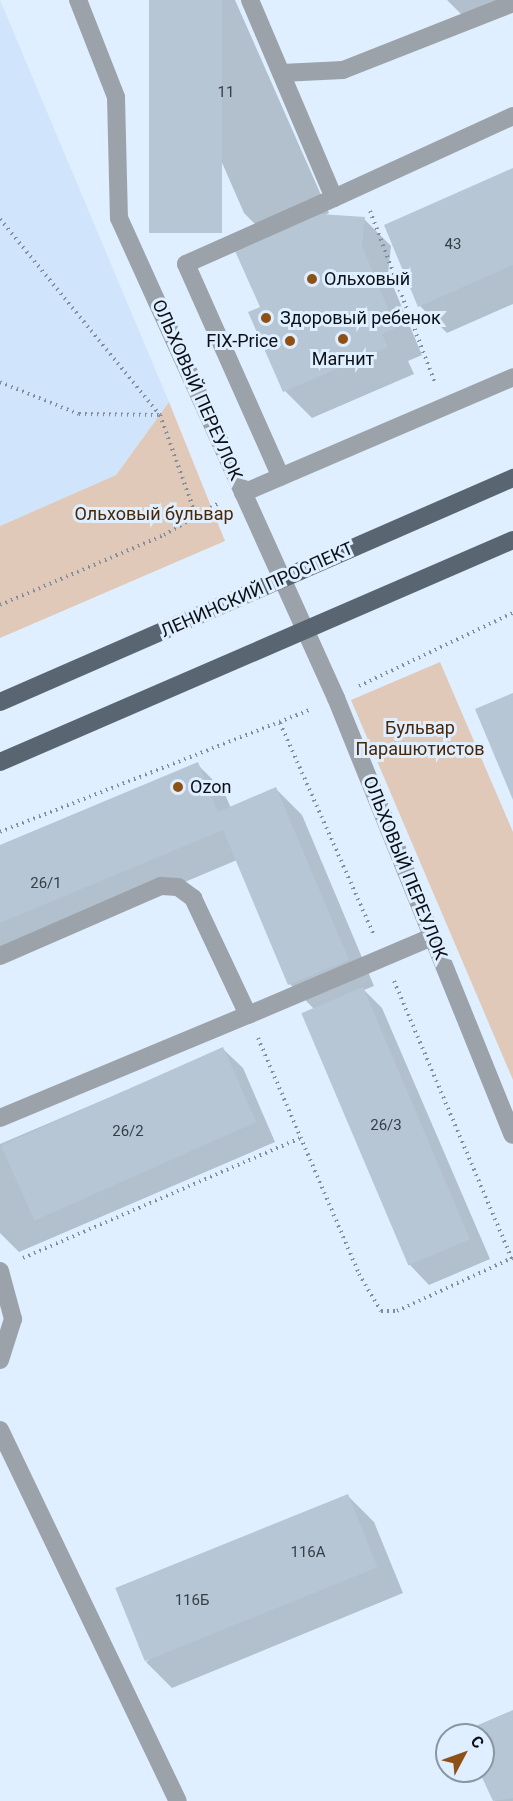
<!DOCTYPE html>
<meta charset="utf-8">
<style>
body{margin:0}
#map{position:relative;width:513px;height:1801px;overflow:hidden;background:#dfefff;font-family:Roboto,sans-serif}
div>[style]{position:absolute}
.built>*{inset:0;background:#d0e5fb}
.green>*{inset:0;background:#e0c9b9}
.shadow>*{inset:0;background:#0003}
.building>*{inset:0;background:#b6c6d5;transform-origin:0 0}
.path>*{height:4px;margin-top:-2px;transform-origin:0;background:repeating-linear-gradient(90deg,#838e9a 0 1.5px,transparent 0 6px)}
.service>*{height:18px;margin:-9px;padding:0 9px;transform-origin:9px;border-radius:9px;background:#9ca2a9}
.minor>*{height:18px;margin:-9px;padding:0 9px;transform-origin:9px;border-radius:9px;background:#9ca2a9}
.primary>*{height:18px;margin:-9px;padding:0 9px;transform-origin:9px;border-radius:9px;background:#596570}
.dots>*{width:16px;height:16px;translate:-50% -50%;box-sizing:border-box;border:3px solid #dfefff;border-radius:50%}
span{translate:-50% -50%;white-space:nowrap;text-align:center;line-height:1.15;-webkit-text-stroke:6px #dfefff;paint-order:stroke}
.number-label{font-size:15px;color:#363e46}
.number-label span{-webkit-text-stroke-width:0}
.poi-label{font-size:18px;color:#0b1016}
.left{translate:0 -50%;text-align:left}
.right{translate:-100% -50%;text-align:right}
.street-label{font-size:18px;color:#0b1016}
.park-label{font-size:18px;color:#492605}
.north{position:absolute;left:435px;top:1723px;width:60px;height:60px;box-sizing:border-box;background:#dfefff;border:2px solid #8a96a2;border-radius:50%;rotate:49deg;font-size:16px;font-weight:700;line-height:24px;text-align:center;color:#0b1016}
.north::after{content:'';display:block;margin:auto;width:21px;height:27px;background:#8f5016;clip-path:polygon(50% 0,100% 100%,50% 72%,0 100%)}
</style>
<div id="map">
<div class="built">
<div style="clip-path:polygon(0 0,169px 402px,116px 475px,0 526px)"></div>
</div>
<div class="green">
<div style="clip-path:polygon(169px 402px,225px 541px,0 638px,0 526px,116px 475px)"></div>
<div style="clip-path:polygon(440px 662px,513px 832px,513px 1080px,351px 700px)"></div>
</div>
<div class="shadow">
<div style="clip-path:polygon(151px 0,235px 0,329px 213px,323px 216px,364px 219px,391px 246px,388px 274px,422px 355px,408px 361px,414px 374px,312px 418px,285px 391px,262px 308px,269px 238px,244px 213px)"></div>
<div style="clip-path:polygon(447px 0,513px 0,470px 23px)"></div>
<div style="clip-path:polygon(513px 170px,513px 304px,447px 333px,420px 306px)"></div>
<div style="clip-path:polygon(197px 764px,223px 790px,231px 808px,276px 789px,302px 815px,374px 986px,364px 990px,382px 1008px,490px 1259px,429px 1285px,410px 1265px,314px 1009px,290px 984px,237px 860px,0 960px,0 847px)"></div>
<div style="clip-path:polygon(223px 1049px,243px 1068px,275px 1142px,19px 1252px,0 1233px,0 1144px)"></div>
<div style="clip-path:polygon(348px 1496px,374px 1522px,403px 1593px,172px 1688px,146px 1662px)"></div>
<div style="clip-path:polygon(513px 1711px,513px 1801px,495px 1801px,481px 1771px,483px 1735px,464px 1733px)"></div>
</div>
<div class="building">
<div style="left:149px;top:0;width:73px;height:233px"></div>
<div style="clip-path:polygon(513px 168px,513px 265px,418px 307px,384px 225px)"></div>
<div style="clip-path:polygon(320px 214px,365px 217px,362px 246px,396px 328px,382px 334px,388px 347px,283px 392px,248px 312px,260px 307px,235px 251px)"></div>
<div style="clip-path:polygon(513px 693px,513px 800px,475px 709px)"></div>
<div style="clip-path:polygon(198px 762px,218px 812px,276px 787px,349px 960px,288px 985px,223px 830px,0 923px,0 845px)"></div>
<div style="left:363px;top:987px;width:274px;height:67px;rotate:67deg"></div>
<div style="left:223px;top:1047px;width:82px;height:243px;rotate:66deg"></div>
<div style="left:348px;top:1494px;width:79px;height:251px;rotate:68deg"></div>
<div style="clip-path:polygon(513px 1710px,513px 1798px,493px 1801px,479px 1771px,483px 1735px,462px 1732px)"></div>
</div>
<div class="path">
<div style="left:370px;top:211px;width:184px;rotate:69.3deg"></div>
<div style="left:0;top:219px;width:253px;rotate:50.8deg"></div>
<div style="left:160px;top:415px;width:104px;rotate:70.3deg"></div>
<div style="left:0;top:382px;width:85px;rotate:22.1deg"></div>
<div style="left:79px;top:414px;width:80px;rotate:0.7deg"></div>
<div style="left:0;top:605px;width:178px;rotate:-23.1deg"></div>
<div style="left:164px;top:535px;width:64px;rotate:-30.2deg"></div>
<div style="left:359px;top:686px;width:170px;rotate:-25.4deg"></div>
<div style="left:280px;top:723px;width:230px;rotate:66.1deg"></div>
<div style="left:0;top:832px;width:335px;rotate:-21.5deg"></div>
<div style="left:394px;top:981px;width:304px;rotate:67deg"></div>
<div style="left:258px;top:1038px;width:257px;rotate:66.8deg"></div>
<div style="left:359px;top:1274px;width:43px;rotate:59.3deg"></div>
<div style="left:381px;top:1311px;width:16px"></div>
<div style="left:397px;top:1311px;width:127px;rotate:-24.7deg"></div>
<div style="left:23px;top:1258px;width:302px;rotate:-23.4deg"></div>
</div>
<div class="service">
<div style="left:250px;top:0;width:215px;rotate:67deg"></div>
<div style="left:334px;top:198px;width:162px;rotate:156deg"></div>
<div style="left:186px;top:264px;width:233px;rotate:66deg"></div>
<div style="left:282px;top:73px;width:61px;rotate:-2.8deg"></div>
<div style="left:343px;top:70px;width:183px;rotate:-21.5deg"></div>
<div style="left:334px;top:198px;width:197px;rotate:-24.6deg"></div>
<div style="left:243px;top:493px;width:294px;rotate:-23.2deg"></div>
<div style="left:0;top:956px;width:176px;rotate:-23.5deg"></div>
<div style="left:161px;top:886px;width:17px;rotate:3deg"></div>
<div style="left:178px;top:887px;width:19px;rotate:36deg"></div>
<div style="left:193px;top:898px;width:129px;rotate:64.8deg"></div>
<div style="left:248px;top:1015px;width:200px;rotate:-23deg"></div>
<div style="left:0;top:1118px;width:269px;rotate:-22.6deg"></div>
<div style="left:0;top:1271px;width:50px;rotate:74.8deg"></div>
<div style="left:13px;top:1319px;width:43px;rotate:107.6deg"></div>
<div style="left:0;top:1430px;width:411px;rotate:64.4deg"></div>
</div>
<div class="minor">
<div style="left:78px;top:0;width:104px;rotate:68.6deg"></div>
<div style="left:116px;top:97px;width:121px;rotate:88.6deg"></div>
<div style="left:119px;top:218px;width:527px;rotate:65.67deg"></div>
<div style="left:336px;top:698px;width:471px;rotate:68deg"></div>
</div>
<div class="primary">
<div style="left:0;top:702px;width:560px;rotate:-23.59deg"></div>
<div style="left:0;top:762px;width:559px;rotate:-23.4deg"></div>
</div>
<div class="dots">
<div style="left:312px;top:279px;background:#8f5016"></div>
<div style="left:266px;top:318px;background:#8f5016"></div>
<div style="left:343px;top:339px;background:#8f5016"></div>
<div style="left:290px;top:341px;background:#8f5016"></div>
<div style="left:178px;top:787px;background:#8f5016"></div>
</div>
<div class="number-label">
<span style="left:226px;top:93px">11</span>
<span style="left:453px;top:245px">43</span>
<span style="left:46px;top:884px">26/1</span>
<span style="left:386px;top:1126px">26/3</span>
<span style="left:128px;top:1132px">26/2</span>
<span style="left:308px;top:1553px">116А</span>
<span style="left:192px;top:1601px">116Б</span>
</div>
<div class="poi-label">
<span class="left" style="left:324px;top:279px">Ольховый</span>
<span class="left" style="left:280px;top:318px">Здоровый ребенок</span>
<span class="right" style="left:278px;top:341px">FIX-Price</span>
<span style="left:343px;top:359px">Магнит</span>
<span class="left" style="left:190px;top:787px">Ozon</span>
</div>
<div class="street-label">
<span style="left:197px;top:390px;rotate:66deg">ОЛЬХОВЫЙ ПЕРЕУЛОК</span>
<span style="left:257px;top:590px;rotate:-24deg">ЛЕНИНСКИЙ ПРОСПЕКТ</span>
<span style="left:405px;top:868px;rotate:68deg">ОЛЬХОВЫЙ ПЕРЕУЛОК</span>
</div>
<div class="park-label">
<span style="left:154px;top:514px">Ольховый бульвар</span>
<span style="left:420px;top:739px">Бульвар<br>Парашютистов</span>
</div>
<div class="north">С</div>
</div>
